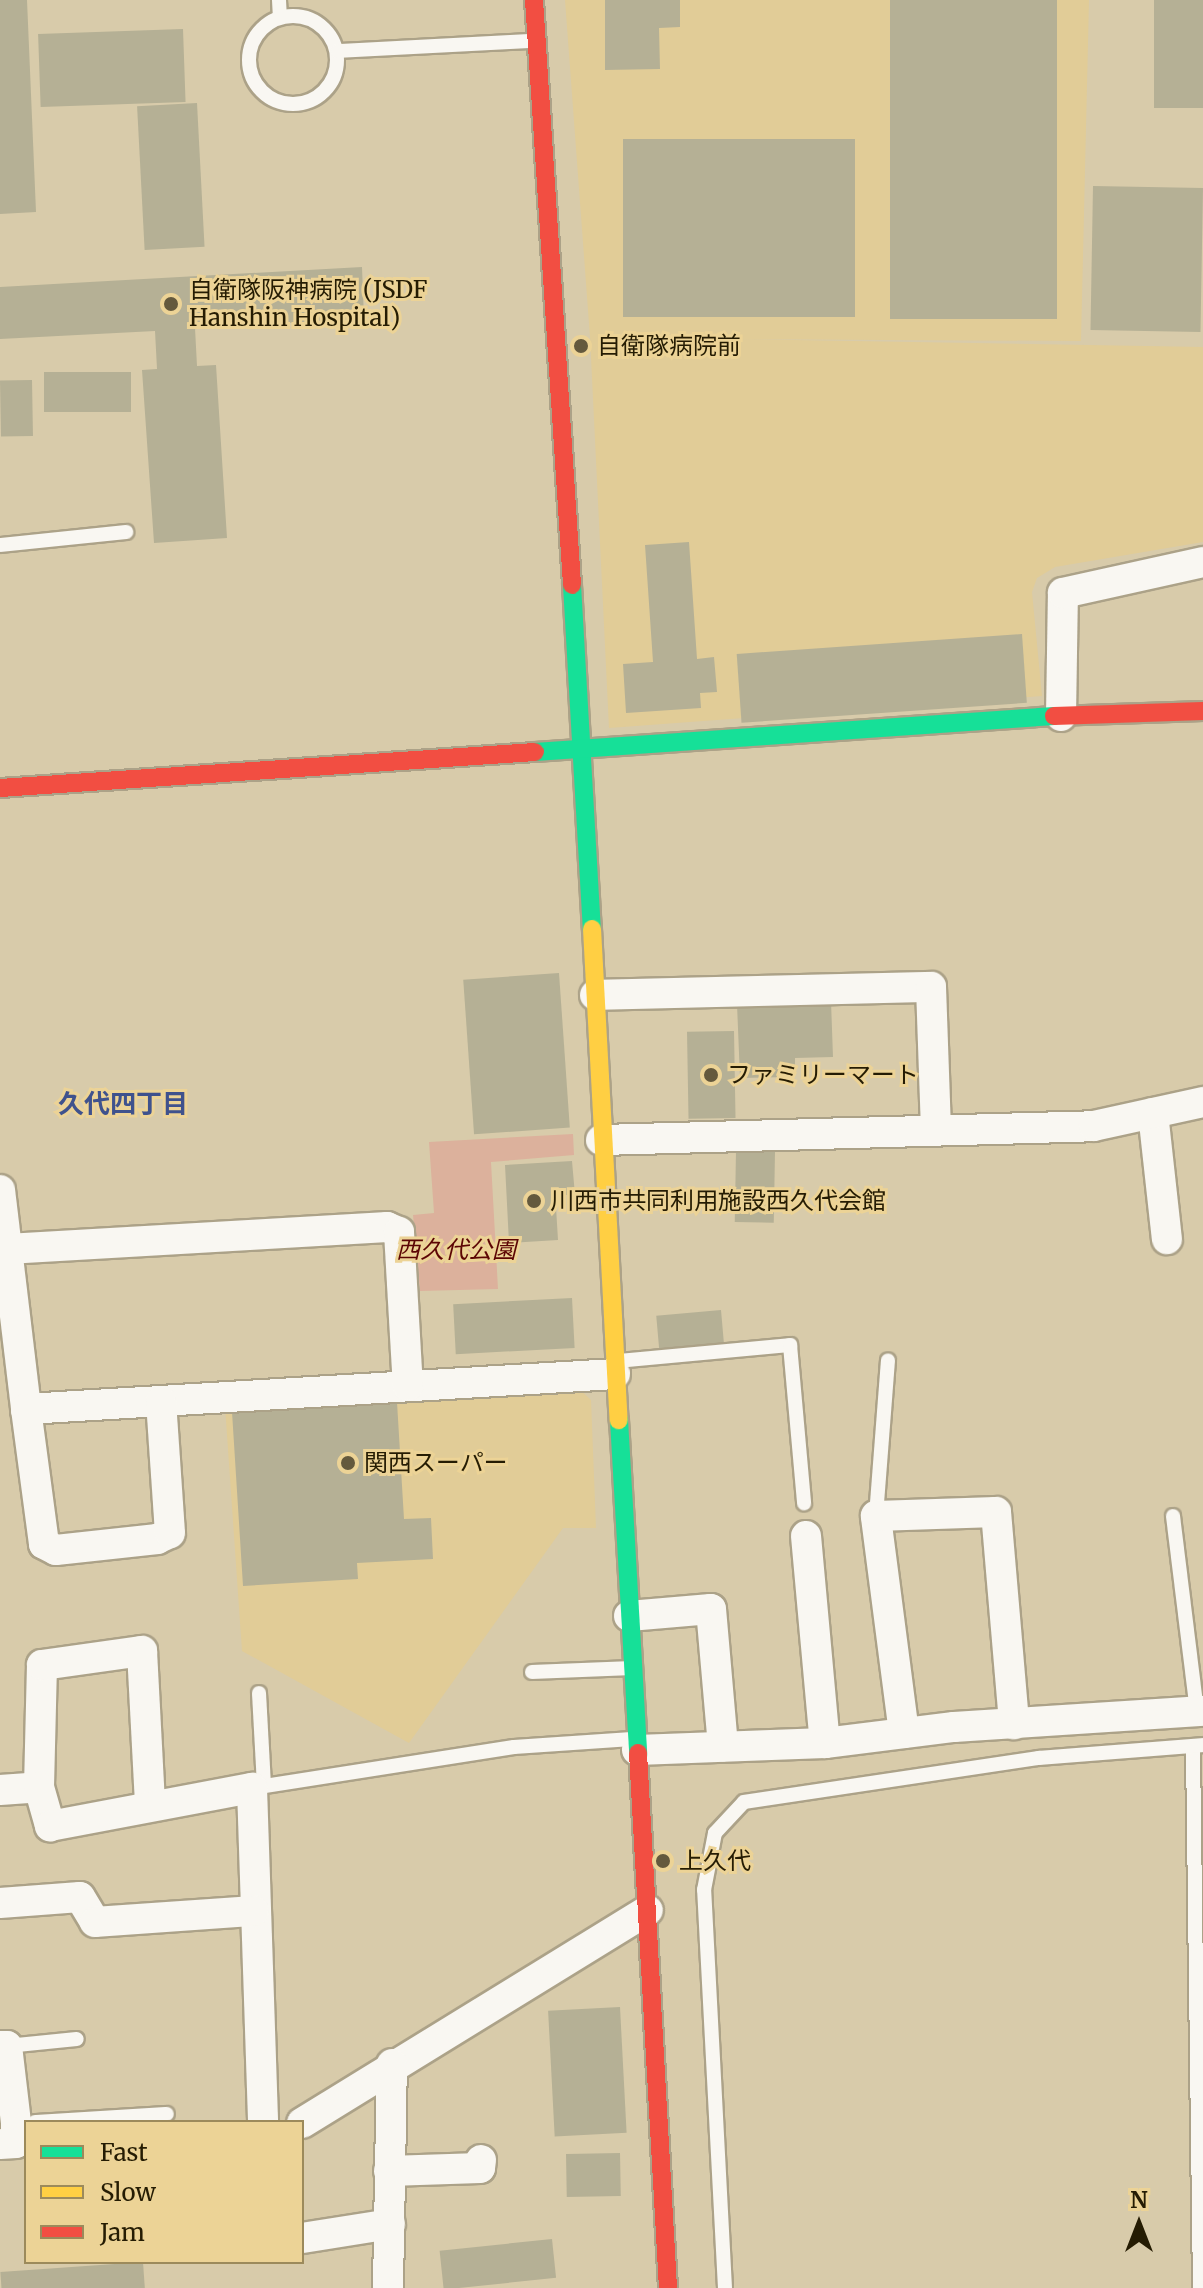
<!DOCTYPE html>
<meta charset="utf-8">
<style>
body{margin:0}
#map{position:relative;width:1203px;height:2288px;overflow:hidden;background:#d8cbaa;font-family:Merriweather,"Noto Sans JP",serif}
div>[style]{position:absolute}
.built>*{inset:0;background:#e1cc97}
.green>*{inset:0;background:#dcb19c}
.building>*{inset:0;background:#b5b095;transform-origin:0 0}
.roads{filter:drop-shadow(2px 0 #aca288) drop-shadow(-2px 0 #aca288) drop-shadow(0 2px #aca288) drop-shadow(0 -2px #aca288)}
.lane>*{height:14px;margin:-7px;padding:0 7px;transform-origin:7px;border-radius:7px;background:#f9f7f2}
.lane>.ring{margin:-7px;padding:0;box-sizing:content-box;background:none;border:14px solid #f9f7f2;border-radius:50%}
.street>*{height:30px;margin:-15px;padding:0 15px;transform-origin:15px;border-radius:15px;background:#f9f7f2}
.fast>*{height:18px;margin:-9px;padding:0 9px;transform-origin:9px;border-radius:9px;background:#16e098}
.slow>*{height:18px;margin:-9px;padding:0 9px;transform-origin:9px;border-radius:9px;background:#ffcf43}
.jam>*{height:18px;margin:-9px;padding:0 9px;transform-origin:9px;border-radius:9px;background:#f24e42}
.dots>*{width:22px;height:22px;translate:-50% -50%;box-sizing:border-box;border:4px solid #ecd396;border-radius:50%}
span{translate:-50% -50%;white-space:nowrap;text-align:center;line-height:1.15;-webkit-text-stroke:6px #ecd396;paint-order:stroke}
.poi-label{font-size:24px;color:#251c03}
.left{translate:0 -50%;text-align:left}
.park-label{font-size:24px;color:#5c0504;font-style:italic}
.neighbourhood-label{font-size:26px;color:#3f528d;font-weight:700}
.legend{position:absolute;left:24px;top:2120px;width:280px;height:144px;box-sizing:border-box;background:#ecd396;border:2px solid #9c8a5b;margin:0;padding:10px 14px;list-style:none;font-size:24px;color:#251c03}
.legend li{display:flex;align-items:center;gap:16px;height:40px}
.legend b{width:40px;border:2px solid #9c8a5b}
.north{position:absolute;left:1099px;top:2184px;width:80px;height:80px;-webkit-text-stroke:6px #ecd396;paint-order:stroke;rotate:0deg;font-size:22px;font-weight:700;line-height:32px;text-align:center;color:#251c03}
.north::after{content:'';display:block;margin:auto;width:28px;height:36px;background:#251c03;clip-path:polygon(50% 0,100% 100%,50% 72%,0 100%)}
</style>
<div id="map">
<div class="built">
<div style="clip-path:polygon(565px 0,1089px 0,1081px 341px,738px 339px,1203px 347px,1203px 542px,1055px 567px,1037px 578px,1032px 592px,1042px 696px,609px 728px,590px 337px)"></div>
<div style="clip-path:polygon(576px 1386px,591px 1400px,596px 1528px,563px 1528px,409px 1743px,242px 1651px,225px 1406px)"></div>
</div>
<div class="green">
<div style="clip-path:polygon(573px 1134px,574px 1155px,491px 1162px,498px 1289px,420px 1291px,413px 1215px,434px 1213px,429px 1142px)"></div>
</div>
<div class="building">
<div style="clip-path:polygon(0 0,27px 0,36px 212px,0 214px)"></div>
<div style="clip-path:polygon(605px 0,680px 0,680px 27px,659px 28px,660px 69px,605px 70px)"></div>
<div style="left:890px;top:0;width:167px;height:319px"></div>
<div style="left:1154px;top:0;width:49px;height:108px"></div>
<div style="left:183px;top:29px;width:73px;height:145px;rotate:88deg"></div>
<div style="left:197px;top:103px;width:144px;height:60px;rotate:87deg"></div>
<div style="left:855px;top:139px;width:178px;height:232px;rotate:90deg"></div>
<div style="left:1093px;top:186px;width:110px;height:144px;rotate:1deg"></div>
<div style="clip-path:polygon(362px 267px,364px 319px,195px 328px,197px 366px,216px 365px,227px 538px,154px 543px,142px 370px,157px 369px,155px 331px,0 339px,0 287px)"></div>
<div style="left:131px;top:372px;width:40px;height:87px;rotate:90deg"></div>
<div style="left:32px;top:380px;width:56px;height:32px;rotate:89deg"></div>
<div style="clip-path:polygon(689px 542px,697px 659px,714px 657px,717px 692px,700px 693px,701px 708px,626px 713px,623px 664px,653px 662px,645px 545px)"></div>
<div style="left:1022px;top:634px;width:69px;height:286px;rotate:86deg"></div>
<div style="left:559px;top:973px;width:155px;height:96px;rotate:86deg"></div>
<div style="clip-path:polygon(831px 1001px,833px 1057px,795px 1058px,795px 1077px,740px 1078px,737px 1004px)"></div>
<div style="left:734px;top:1031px;width:87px;height:47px;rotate:89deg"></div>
<div style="left:736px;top:1151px;width:39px;height:71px;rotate:1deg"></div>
<div style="clip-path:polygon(572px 1161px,575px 1195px,566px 1195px,556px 1207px,558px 1240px,509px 1243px,505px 1165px)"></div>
<div style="left:572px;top:1298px;width:50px;height:119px;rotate:87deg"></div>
<div style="left:721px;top:1310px;width:35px;height:65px;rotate:85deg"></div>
<div style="clip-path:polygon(397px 1402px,404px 1519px,431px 1518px,433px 1559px,357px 1563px,358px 1579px,243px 1586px,232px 1412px)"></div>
<div style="left:620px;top:2007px;width:126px;height:72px;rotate:87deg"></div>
<div style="left:620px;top:2153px;width:43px;height:54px;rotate:89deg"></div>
<div style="left:552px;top:2239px;width:39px;height:113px;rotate:84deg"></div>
<div style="left:143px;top:2262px;width:26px;height:143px;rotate:86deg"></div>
</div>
<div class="roads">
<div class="lane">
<div style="left:279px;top:0;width:17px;rotate:87deg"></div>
<div class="ring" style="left:249px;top:16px;width:74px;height:74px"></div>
<div style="left:338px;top:51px;width:194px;rotate:-3deg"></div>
<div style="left:0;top:545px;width:127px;rotate:-5.9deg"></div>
<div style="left:618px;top:1361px;width:173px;rotate:-5.3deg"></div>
<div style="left:790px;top:1345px;width:159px;rotate:84.9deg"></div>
<div style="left:876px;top:1516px;width:156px;rotate:-85.6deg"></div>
<div style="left:1173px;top:1516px;width:197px;rotate:83deg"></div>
<div style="left:532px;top:1672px;width:100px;rotate:-2.3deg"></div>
<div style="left:259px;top:1693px;width:92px;rotate:86.9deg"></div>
<div style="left:1193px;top:1748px;width:540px;rotate:89.26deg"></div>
<div style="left:252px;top:1788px;width:265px;rotate:-8.9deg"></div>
<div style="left:514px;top:1747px;width:118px;rotate:-3.9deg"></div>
<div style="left:7px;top:2046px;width:70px;rotate:-5.7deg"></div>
<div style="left:35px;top:2122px;width:132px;rotate:-3.5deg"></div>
<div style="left:725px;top:2288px;width:399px;rotate:-93deg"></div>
<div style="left:704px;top:1890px;width:58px;rotate:-79.1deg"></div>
<div style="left:715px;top:1833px;width:42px;rotate:-46.9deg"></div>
<div style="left:744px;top:1802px;width:298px;rotate:-8.5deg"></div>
<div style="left:1039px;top:1758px;width:165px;rotate:-4.5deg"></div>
</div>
<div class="street">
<div style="left:1061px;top:716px;width:123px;rotate:-89.1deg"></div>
<div style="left:1063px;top:593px;width:143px;rotate:-12.5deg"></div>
<div style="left:595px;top:995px;width:336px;rotate:-1.4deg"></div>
<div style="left:931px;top:987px;width:143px;rotate:88deg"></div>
<div style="left:1153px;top:1113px;width:127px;rotate:83.7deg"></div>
<div style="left:601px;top:1140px;width:493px;rotate:-1.6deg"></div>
<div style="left:1094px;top:1126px;width:112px;rotate:-12.4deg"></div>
<div style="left:0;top:1190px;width:221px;rotate:83.2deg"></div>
<div style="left:26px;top:1409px;width:590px;rotate:-3.4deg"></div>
<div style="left:7px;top:1249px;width:381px;rotate:-3.3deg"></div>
<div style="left:387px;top:1227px;width:13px;rotate:23deg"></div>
<div style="left:399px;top:1232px;width:154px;rotate:86.7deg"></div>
<div style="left:26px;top:1409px;width:136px;rotate:82.4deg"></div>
<div style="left:44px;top:1544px;width:13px;rotate:27deg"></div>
<div style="left:56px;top:1550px;width:102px;rotate:-6.2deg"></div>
<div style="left:157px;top:1539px;width:14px;rotate:-25deg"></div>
<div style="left:170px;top:1533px;width:132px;rotate:-93.9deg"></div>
<div style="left:806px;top:1536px;width:208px;rotate:84.8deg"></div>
<div style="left:629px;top:1616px;width:82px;rotate:-4.9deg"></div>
<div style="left:711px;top:1609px;width:138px;rotate:85deg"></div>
<div style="left:904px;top:1733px;width:219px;rotate:-97.4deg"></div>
<div style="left:876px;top:1516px;width:120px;rotate:-1.9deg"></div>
<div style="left:996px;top:1512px;width:213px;rotate:85.1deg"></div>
<div style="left:637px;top:1750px;width:188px;rotate:-2.1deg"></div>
<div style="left:825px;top:1743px;width:130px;rotate:-7.1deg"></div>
<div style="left:954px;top:1727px;width:250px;rotate:-3.7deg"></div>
<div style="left:39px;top:1787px;width:122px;rotate:-88.6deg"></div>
<div style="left:42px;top:1665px;width:101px;rotate:-8deg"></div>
<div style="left:142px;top:1651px;width:154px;rotate:87deg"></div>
<div style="left:0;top:1790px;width:39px;rotate:-4deg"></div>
<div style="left:39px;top:1787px;width:41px;rotate:74.2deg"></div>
<div style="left:50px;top:1826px;width:206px;rotate:-10.7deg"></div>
<div style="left:252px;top:1788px;width:334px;rotate:88.1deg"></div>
<div style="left:0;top:1903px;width:80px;rotate:-4.3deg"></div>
<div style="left:80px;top:1897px;width:29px;rotate:59deg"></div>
<div style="left:95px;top:1922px;width:159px;rotate:-4deg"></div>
<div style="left:0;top:2046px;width:7px"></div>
<div style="left:7px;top:2046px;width:78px;rotate:83.3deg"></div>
<div style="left:16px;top:2123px;width:20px;rotate:90deg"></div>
<div style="left:16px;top:2143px;width:16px;rotate:176deg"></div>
<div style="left:302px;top:2123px;width:406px;rotate:-31.6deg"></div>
<div style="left:389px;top:2171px;width:91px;rotate:-1.9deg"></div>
<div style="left:480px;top:2168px;width:8px;rotate:-83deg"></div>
<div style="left:302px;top:2238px;width:89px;rotate:-9deg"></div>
<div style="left:388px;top:2288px;width:224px;rotate:-89deg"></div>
</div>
<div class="fast">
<div style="left:572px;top:585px;width:345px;rotate:86.7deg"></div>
<div style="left:535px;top:752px;width:520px;rotate:-3.97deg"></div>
<div style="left:619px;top:1420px;width:334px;rotate:86.7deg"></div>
</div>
<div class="slow">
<div style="left:592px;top:929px;width:492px;rotate:86.9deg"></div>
</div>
<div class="jam">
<div style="left:534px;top:0;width:586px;rotate:86.28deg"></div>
<div style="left:1054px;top:716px;width:149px;rotate:-1.9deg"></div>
<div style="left:0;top:788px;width:536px;rotate:-3.85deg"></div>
<div style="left:638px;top:1753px;width:536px;rotate:86.79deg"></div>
</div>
</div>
<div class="dots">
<div style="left:171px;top:304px;background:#64593d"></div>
<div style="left:581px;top:346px;background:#64593d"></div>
<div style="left:711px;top:1075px;background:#64593d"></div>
<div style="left:534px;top:1201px;background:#64593d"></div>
<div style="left:348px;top:1463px;background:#64593d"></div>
<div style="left:663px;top:1861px;background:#64593d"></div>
</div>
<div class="poi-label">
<span class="left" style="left:189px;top:304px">自衛隊阪神病院 (JSDF<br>Hanshin Hospital)</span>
<span class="left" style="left:597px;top:346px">自衛隊病院前</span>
<span class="left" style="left:727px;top:1075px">ファミリーマート</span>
<span class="left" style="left:550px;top:1201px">川西市共同利用施設西久代会館</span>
<span class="left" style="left:364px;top:1463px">関西スーパー</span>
<span class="left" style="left:679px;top:1861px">上久代</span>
</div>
<div class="park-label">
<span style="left:456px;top:1250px">西久代公園</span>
</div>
<div class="neighbourhood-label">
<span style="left:123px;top:1104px">久代四丁目</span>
</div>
<ul class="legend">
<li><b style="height:10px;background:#16e098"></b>Fast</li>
<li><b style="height:10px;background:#ffcf43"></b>Slow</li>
<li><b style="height:10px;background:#f24e42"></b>Jam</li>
</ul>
<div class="north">N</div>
</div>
